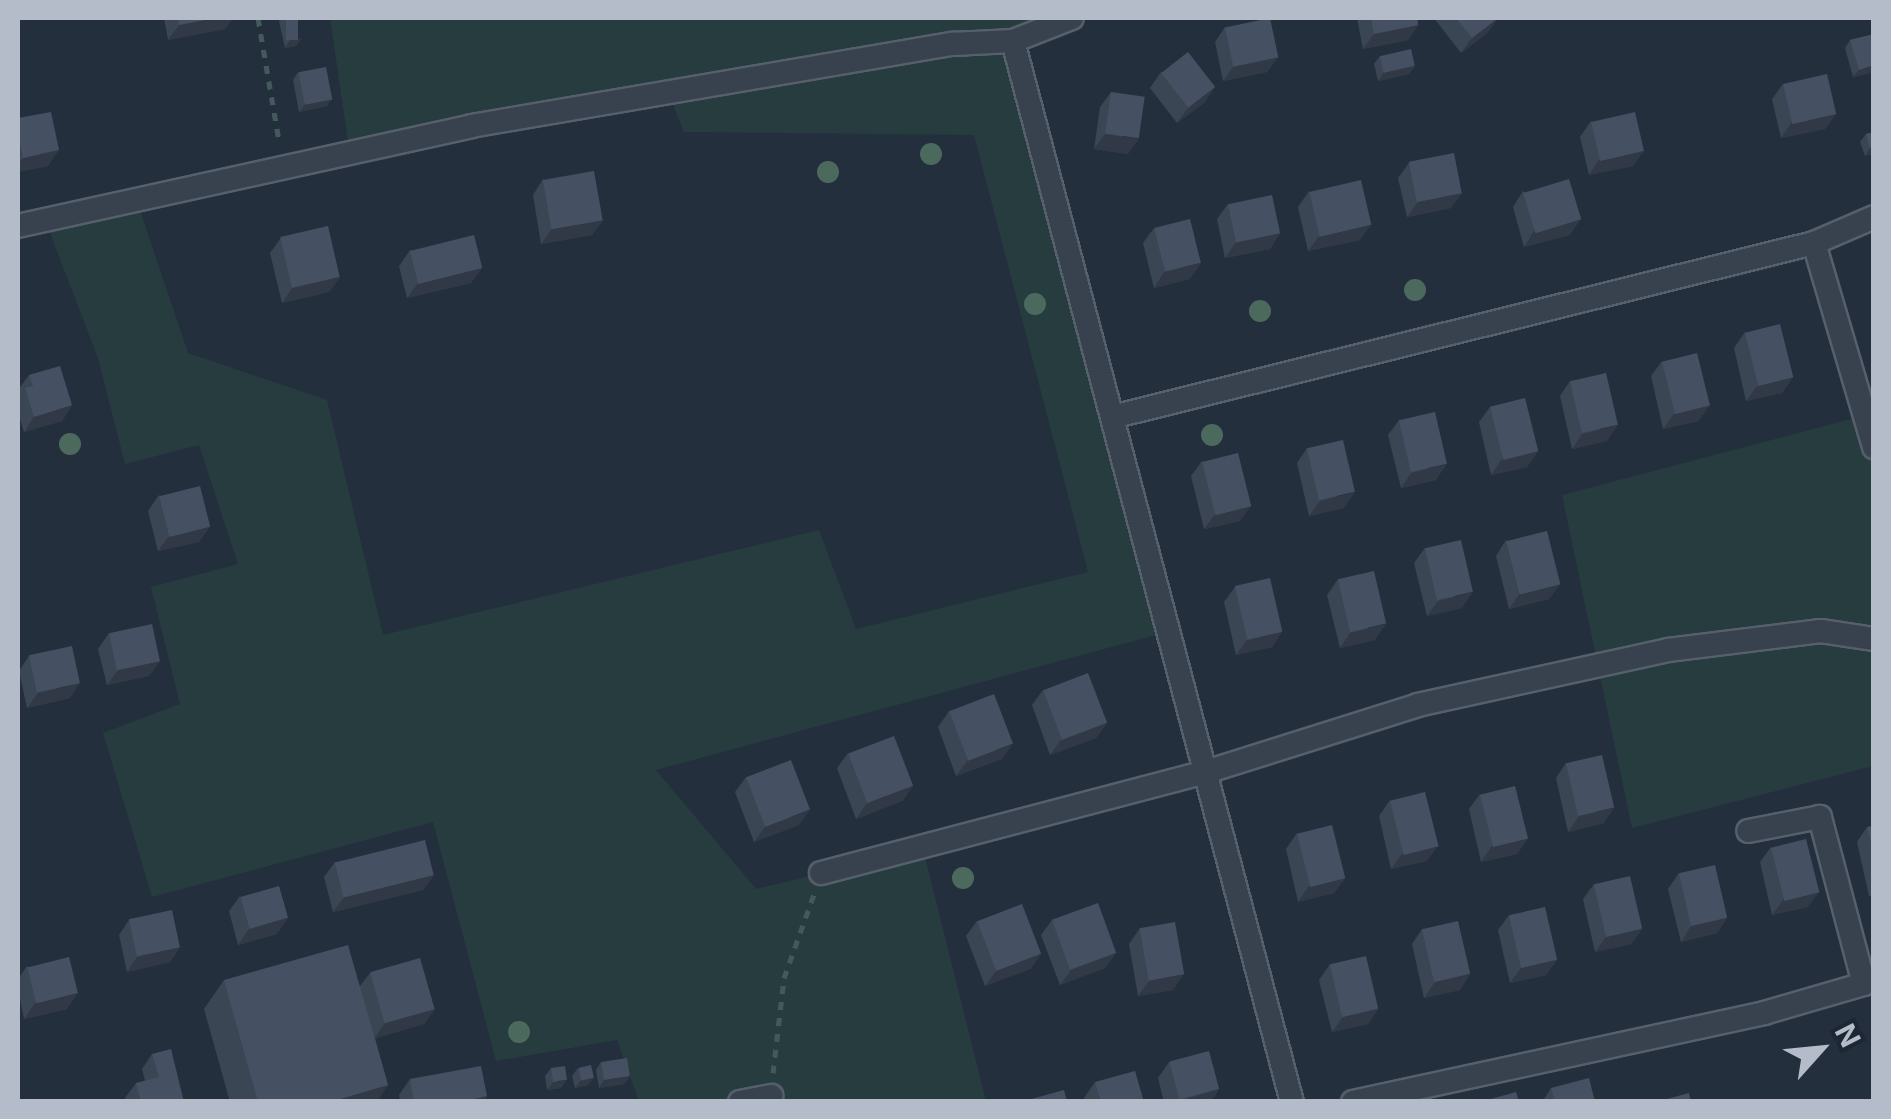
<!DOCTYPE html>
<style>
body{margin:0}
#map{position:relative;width:1891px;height:1119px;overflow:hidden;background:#242f3e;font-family:Inter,sans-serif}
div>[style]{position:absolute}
.green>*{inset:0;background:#263c3f}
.path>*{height:5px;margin-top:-2.5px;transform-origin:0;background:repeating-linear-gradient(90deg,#44595c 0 8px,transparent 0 16px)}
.roads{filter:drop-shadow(2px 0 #565f6c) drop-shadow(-2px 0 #565f6c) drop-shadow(0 2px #565f6c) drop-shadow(0 -2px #565f6c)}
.street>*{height:22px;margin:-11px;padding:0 11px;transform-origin:11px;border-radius:11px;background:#38414e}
.trees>*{width:22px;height:22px;margin:-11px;border-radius:50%;background:#4b6a5d}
.wall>*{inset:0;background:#3b4654}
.shaded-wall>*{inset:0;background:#303945}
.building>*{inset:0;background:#455162;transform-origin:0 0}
span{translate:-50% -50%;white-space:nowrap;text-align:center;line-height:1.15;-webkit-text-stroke:9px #1d2633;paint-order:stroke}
.frame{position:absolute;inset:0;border:20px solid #b4bcc9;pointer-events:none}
.north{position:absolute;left:1771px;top:999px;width:100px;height:100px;-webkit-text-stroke:8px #1d2633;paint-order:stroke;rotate:63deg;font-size:28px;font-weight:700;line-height:40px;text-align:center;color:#b4bcc9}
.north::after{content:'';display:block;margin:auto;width:35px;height:45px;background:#b4bcc9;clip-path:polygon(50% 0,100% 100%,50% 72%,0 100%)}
</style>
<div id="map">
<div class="green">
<div style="clip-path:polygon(330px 18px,1072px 18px,1013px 41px,1167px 632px,656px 770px,756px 889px,923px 849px,986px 1101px,639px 1101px,617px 1040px,496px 1061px,433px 822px,152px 897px,103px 733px,180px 704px,151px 587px,238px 564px,199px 445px,125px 464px,98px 358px,45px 220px,138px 204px,188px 353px,327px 400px,383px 635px,819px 530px,856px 629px,1088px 572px,974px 135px,684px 132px,669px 94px,350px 155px)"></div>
<div style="clip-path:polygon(1866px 415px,1874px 447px,1873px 766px,1632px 828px,1562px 495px)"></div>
</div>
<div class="path">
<div style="left:258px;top:18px;width:125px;rotate:80.3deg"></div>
<div style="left:773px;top:1073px;width:96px;rotate:-83.4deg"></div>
<div style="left:784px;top:978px;width:89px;rotate:-70.3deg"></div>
</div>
<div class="roads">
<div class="street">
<div style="left:1013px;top:41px;width:1097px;rotate:75.27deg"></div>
<div style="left:18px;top:226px;width:464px;rotate:-12.4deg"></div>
<div style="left:471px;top:126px;width:489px;rotate:-9.7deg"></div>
<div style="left:953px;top:44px;width:60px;rotate:-2.9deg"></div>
<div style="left:1013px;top:41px;width:63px;rotate:-21.3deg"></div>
<div style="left:1814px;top:243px;width:213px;rotate:73.6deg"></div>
<div style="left:1112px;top:417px;width:723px;rotate:-13.92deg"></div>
<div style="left:1814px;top:243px;width:65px;rotate:-23.4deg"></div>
<div style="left:821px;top:873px;width:398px;rotate:-14.7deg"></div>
<div style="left:1206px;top:772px;width:222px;rotate:-17.5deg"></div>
<div style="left:1418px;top:705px;width:256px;rotate:-12.4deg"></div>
<div style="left:1668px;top:650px;width:154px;rotate:-7.1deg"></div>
<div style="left:1821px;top:631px;width:54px;rotate:8.6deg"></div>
<div style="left:740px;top:1102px;width:32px;rotate:-11deg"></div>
<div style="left:1353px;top:1102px;width:421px;rotate:-12.2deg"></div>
<div style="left:1764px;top:1013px;width:104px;rotate:-16.2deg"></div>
<div style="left:1864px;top:984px;width:173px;rotate:-104.8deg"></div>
<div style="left:1820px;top:817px;width:73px;rotate:169deg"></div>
</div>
</div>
<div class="trees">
<div style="left:931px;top:154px"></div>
<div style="left:828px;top:172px"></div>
<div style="left:1415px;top:290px"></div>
<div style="left:1035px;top:304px"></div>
<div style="left:1260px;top:311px"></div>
<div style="left:1212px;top:435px"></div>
<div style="left:70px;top:444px"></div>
<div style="left:963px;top:878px"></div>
<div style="left:519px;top:1032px"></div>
</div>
<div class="wall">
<div style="clip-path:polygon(164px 18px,233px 18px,225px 29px,168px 40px)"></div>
<div style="clip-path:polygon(282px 18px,298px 18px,296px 46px,285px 48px,279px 21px)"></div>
<div style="clip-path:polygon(1357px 18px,1417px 18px,1418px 25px,1408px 40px,1363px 49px)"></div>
<div style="clip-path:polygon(1434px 18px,1498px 18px,1487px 33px,1461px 53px)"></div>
<div style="clip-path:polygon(1225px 27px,1278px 57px,1267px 72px,1223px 81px,1215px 42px)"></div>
<div style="clip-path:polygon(1874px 34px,1874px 72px,1853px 77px,1845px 48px,1850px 40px)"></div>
<div style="clip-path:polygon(1380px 56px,1415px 66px,1409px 74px,1378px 81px,1374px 64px)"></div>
<div style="clip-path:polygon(298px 72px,327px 106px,299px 112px,293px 80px)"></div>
<div style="clip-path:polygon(1161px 72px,1215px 87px,1204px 103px,1177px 123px,1150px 88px)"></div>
<div style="clip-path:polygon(1783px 84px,1836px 114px,1825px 129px,1781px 138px,1772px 99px)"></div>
<div style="clip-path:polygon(1111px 92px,1128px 154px,1094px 149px,1100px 107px)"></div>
<div style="clip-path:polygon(18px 118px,48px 166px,18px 172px)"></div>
<div style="clip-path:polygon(1591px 121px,1633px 166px,1589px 175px,1580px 137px)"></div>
<div style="clip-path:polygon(1874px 132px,1874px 153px,1865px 156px,1860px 142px,1866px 134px)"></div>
<div style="clip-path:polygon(1409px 163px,1451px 208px,1407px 217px,1398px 178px)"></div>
<div style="clip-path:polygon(543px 179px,603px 220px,592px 235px,541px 244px,533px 195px)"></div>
<div style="clip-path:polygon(1309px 191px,1360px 240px,1308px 251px,1298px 207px)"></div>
<div style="clip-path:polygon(1523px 191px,1570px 235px,1524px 247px,1513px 207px)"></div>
<div style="clip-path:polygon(1228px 204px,1280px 233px,1270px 249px,1225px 258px,1217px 219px)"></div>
<div style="clip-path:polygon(1154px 228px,1190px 279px,1154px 288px,1143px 243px)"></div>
<div style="clip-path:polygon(281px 238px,340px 277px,329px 292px,282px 303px,270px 253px)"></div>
<div style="clip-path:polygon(410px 250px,482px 268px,471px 283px,407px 298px,399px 266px)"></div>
<div style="clip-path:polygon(1745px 332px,1793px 377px,1782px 393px,1746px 401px,1734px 348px)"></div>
<div style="clip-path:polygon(1662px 361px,1699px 421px,1663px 429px,1651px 376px)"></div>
<div style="clip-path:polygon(29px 375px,72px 405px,62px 421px,24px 432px,18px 413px,18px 399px,20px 395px,18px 390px)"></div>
<div style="clip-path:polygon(1570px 381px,1607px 441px,1572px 449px,1560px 396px)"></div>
<div style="clip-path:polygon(1490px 407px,1538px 451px,1527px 467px,1491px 475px,1479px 422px)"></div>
<div style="clip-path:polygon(1399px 420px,1436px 480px,1401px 488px,1388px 435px)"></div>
<div style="clip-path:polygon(1307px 448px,1344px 508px,1309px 516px,1297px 463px)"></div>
<div style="clip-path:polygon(1202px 461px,1240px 521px,1204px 529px,1191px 476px)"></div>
<div style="clip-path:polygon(159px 495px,199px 542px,158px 551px,148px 511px)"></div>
<div style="clip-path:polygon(1506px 540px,1560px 584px,1549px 599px,1509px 609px,1496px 556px)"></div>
<div style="clip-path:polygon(1425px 548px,1462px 608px,1427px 616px,1414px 563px)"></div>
<div style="clip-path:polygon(1338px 579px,1375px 640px,1340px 648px,1327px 595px)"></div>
<div style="clip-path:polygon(1235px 587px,1282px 632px,1272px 647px,1236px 655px,1224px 602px)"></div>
<div style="clip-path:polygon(109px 633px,160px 661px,149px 676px,107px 685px,98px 649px)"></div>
<div style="clip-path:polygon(29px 656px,70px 698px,27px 708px,19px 671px)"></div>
<div style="clip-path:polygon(1043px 690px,1107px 723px,1096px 738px,1050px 755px,1032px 705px)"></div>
<div style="clip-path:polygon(949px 711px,1002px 759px,956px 776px,938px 727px)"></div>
<div style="clip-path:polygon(848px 753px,913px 786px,902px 801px,856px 819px,837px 768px)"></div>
<div style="clip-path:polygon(1566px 763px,1604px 823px,1568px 832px,1556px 778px)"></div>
<div style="clip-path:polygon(746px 777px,799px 825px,754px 842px,735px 792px)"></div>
<div style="clip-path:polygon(1480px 794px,1528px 838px,1517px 854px,1481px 862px,1469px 809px)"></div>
<div style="clip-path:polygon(1390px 800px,1427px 861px,1391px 869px,1379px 816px)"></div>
<div style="clip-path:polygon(1874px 826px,1874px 895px,1869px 896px,1857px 842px,1867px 827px)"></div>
<div style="clip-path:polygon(1297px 833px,1345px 878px,1334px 893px,1298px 902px,1286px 849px)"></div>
<div style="clip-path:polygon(1771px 847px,1808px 907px,1772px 915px,1760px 862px)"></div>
<div style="clip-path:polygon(335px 862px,434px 875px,423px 890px,333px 912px,324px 877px)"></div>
<div style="clip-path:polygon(1679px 873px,1727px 918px,1717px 933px,1681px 942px,1668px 889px)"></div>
<div style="clip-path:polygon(1594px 884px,1642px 929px,1631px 944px,1595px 952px,1583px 899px)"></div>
<div style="clip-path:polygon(240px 896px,277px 934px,238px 945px,229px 911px)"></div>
<div style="clip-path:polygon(1509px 915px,1557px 960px,1546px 975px,1510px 983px,1498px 930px)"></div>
<div style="clip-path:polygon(129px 920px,180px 947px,170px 962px,127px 972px,119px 935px)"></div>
<div style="clip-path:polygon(1052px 920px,1116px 953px,1105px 968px,1060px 985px,1041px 935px)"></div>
<div style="clip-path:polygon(977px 921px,1041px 954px,1030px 969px,985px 986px,966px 936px)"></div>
<div style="clip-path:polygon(1140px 928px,1173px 990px,1138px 996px,1129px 944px)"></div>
<div style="clip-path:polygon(1422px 929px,1470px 974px,1460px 990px,1424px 998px,1412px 944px)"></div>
<div style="clip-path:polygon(1330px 964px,1378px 1009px,1368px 1024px,1332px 1032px,1319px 980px)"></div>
<div style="clip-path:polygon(27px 966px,67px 1009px,24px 1019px,18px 989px,18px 979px)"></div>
<div style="clip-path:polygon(370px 973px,435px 1009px,424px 1024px,375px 1038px,388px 1085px,377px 1102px,230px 1102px,204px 1009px,224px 980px,360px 986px)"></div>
<div style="clip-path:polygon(152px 1054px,184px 1102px,126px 1102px,125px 1098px,136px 1083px,145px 1081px,142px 1069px)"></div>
<div style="clip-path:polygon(601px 1062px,630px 1076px,624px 1084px,599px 1088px,596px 1070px)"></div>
<div style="clip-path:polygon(1169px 1062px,1219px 1089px,1211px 1102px,1164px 1102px,1158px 1078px)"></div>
<div style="clip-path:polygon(551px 1068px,561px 1088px,547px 1090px,545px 1076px)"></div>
<div style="clip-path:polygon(578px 1068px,588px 1085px,575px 1088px,572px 1076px)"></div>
<div style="clip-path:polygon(410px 1079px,487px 1096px,484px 1102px,400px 1102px,399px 1095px)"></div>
<div style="clip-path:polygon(1095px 1082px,1144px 1102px,1086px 1102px,1084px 1098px)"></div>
<div style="clip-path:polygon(1551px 1088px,1595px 1102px,1542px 1102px)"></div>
</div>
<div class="shaded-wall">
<div style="clip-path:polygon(215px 18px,233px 18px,225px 29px,168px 40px,179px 25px)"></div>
<div style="clip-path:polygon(1498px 18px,1487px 33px,1461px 53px,1472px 38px)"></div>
<div style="clip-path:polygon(1418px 25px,1408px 40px,1363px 49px,1374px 34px)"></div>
<div style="clip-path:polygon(302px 38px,296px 46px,285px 48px,290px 40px)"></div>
<div style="clip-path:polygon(1278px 57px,1267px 72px,1223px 81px,1234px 66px)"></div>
<div style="clip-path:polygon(1874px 65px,1874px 72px,1853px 77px,1859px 70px)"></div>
<div style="clip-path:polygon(1415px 66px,1409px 74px,1378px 81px,1383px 73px)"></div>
<div style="clip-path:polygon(1215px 87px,1204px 103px,1177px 123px,1188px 108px)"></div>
<div style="clip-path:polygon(332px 99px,327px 106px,299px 112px,305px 104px)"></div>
<div style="clip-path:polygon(1836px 114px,1825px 129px,1781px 138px,1791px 123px)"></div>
<div style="clip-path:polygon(1105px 134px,1139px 139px,1128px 154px,1094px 149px)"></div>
<div style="clip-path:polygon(1874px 147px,1874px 153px,1865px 156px,1870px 148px)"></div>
<div style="clip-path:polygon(59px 150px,48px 166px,18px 172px,18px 165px,23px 158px)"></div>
<div style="clip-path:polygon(1644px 151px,1633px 166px,1589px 175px,1599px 160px)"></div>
<div style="clip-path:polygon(1462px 193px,1451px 208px,1407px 217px,1418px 202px)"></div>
<div style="clip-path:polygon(1581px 219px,1570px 235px,1524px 247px,1534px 231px)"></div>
<div style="clip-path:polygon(603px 220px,592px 235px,541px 244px,552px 229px)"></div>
<div style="clip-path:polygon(1371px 225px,1360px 240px,1308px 251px,1319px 236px)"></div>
<div style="clip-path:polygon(1280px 233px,1270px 249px,1225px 258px,1236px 242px)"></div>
<div style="clip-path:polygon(1201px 263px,1190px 279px,1154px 288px,1164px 272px)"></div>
<div style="clip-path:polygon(482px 268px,471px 283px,407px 298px,418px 283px)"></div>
<div style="clip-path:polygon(340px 277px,329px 292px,282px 303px,292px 288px)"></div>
<div style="clip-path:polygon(1793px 377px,1782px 393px,1746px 401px,1757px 386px)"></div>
<div style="clip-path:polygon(72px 405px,62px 421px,24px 432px,34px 417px)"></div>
<div style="clip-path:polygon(1710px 405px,1699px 421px,1663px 429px,1674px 414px)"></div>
<div style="clip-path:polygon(1618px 425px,1607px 441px,1572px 449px,1582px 434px)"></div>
<div style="clip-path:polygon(1538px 451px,1527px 467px,1491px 475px,1502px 459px)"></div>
<div style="clip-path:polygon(1447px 464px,1436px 480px,1401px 488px,1411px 473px)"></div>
<div style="clip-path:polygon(1355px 492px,1344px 508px,1309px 516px,1320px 501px)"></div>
<div style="clip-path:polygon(1251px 506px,1240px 521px,1204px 529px,1215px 514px)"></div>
<div style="clip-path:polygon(210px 527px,199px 542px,158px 551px,169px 536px)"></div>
<div style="clip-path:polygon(1560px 584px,1549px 599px,1509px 609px,1520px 593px)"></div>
<div style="clip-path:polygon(1473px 592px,1462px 608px,1427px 616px,1438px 601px)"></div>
<div style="clip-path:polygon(1386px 624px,1375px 640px,1340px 648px,1350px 633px)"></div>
<div style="clip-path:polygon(1282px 632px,1272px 647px,1236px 655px,1247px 640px)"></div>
<div style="clip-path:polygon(160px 661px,149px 676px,107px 685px,118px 670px)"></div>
<div style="clip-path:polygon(80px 683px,70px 698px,27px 708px,38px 693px)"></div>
<div style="clip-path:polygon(1107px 723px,1096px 738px,1050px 755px,1061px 740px)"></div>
<div style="clip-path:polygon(1013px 744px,1002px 759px,956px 776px,967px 761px)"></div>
<div style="clip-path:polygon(913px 786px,902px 801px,856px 819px,867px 803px)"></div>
<div style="clip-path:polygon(1614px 808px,1604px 823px,1568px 832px,1579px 816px)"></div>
<div style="clip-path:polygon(810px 810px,799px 825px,754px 842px,765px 827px)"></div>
<div style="clip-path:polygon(1528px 838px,1517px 854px,1481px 862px,1492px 846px)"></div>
<div style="clip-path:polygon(1438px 846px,1427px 861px,1391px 869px,1402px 854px)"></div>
<div style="clip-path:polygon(434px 875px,423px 890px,333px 912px,344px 897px)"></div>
<div style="clip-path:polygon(1345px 878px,1334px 893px,1298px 902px,1309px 886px)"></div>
<div style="clip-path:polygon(1819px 892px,1808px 907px,1772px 915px,1783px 900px)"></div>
<div style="clip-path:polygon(288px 918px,277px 934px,238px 945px,249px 929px)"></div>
<div style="clip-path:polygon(1727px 918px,1717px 933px,1681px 942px,1691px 926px)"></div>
<div style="clip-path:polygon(1642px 929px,1631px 944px,1595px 952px,1606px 937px)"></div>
<div style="clip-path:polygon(180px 947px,170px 962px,127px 972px,137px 957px)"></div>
<div style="clip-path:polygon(1116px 953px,1105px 968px,1060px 985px,1071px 970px)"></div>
<div style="clip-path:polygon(1041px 954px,1030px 969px,985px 986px,996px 971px)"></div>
<div style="clip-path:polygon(1557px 960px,1546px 975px,1510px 983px,1521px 968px)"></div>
<div style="clip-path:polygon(1184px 974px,1173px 990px,1138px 996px,1149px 981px)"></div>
<div style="clip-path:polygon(1470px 974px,1460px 990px,1424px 998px,1435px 982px)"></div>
<div style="clip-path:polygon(78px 993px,67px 1009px,24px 1019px,35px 1003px)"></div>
<div style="clip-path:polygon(435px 1009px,424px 1024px,374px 1039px,385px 1023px)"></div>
<div style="clip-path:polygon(1378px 1009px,1368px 1024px,1332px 1032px,1343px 1017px)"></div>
<div style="clip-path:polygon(630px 1076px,624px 1084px,599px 1088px,604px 1080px)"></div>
<div style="clip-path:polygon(594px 1078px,588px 1085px,575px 1088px,581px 1080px)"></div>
<div style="clip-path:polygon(567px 1080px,561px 1088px,547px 1090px,553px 1082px)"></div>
<div style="clip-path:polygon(388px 1085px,377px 1102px,330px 1102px)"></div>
<div style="clip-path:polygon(1219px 1089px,1211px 1102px,1179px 1102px,1179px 1101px)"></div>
<div style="clip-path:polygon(487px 1096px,484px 1102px,460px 1102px)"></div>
</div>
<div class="building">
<div style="clip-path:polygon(178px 18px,215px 18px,179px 25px)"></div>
<div style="left:286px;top:18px;width:12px;height:22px"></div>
<div style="left:1270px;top:18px;width:40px;height:46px;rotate:78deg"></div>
<div style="clip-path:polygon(1371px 18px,1417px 18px,1418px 25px,1374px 34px)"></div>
<div style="clip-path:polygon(1456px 18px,1498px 18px,1472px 38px)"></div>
<div style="clip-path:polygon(1874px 34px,1874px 65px,1859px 70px,1850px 40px)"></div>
<div style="left:1411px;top:49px;width:17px;height:32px;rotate:77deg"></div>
<div style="left:1188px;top:52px;width:44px;height:34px;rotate:52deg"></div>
<div style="left:326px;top:67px;width:33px;height:28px;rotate:79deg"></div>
<div style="left:1827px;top:74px;width:41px;height:45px;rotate:77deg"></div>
<div style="left:1111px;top:92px;width:34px;height:42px;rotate:8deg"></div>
<div style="clip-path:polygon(51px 112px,59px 150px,23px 158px,18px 133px,18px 118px)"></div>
<div style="left:1635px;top:112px;width:40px;height:45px;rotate:77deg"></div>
<div style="clip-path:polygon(1874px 132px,1874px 147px,1870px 148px,1866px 134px)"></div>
<div style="left:1454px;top:153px;width:41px;height:46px;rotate:79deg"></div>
<div style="left:594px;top:171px;width:50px;height:52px;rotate:80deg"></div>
<div style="left:1569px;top:179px;width:42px;height:48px;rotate:73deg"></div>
<div style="left:1361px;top:180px;width:46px;height:53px;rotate:77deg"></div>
<div style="left:1272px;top:195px;width:39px;height:45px;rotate:78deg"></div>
<div style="left:1190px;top:219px;width:45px;height:37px;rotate:76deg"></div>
<div style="left:328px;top:226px;width:52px;height:49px;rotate:77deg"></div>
<div style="left:474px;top:235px;width:34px;height:66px;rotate:76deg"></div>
<div style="left:1780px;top:324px;width:55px;height:36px;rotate:76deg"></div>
<div style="left:1697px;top:353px;width:54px;height:36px;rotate:76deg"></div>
<div style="clip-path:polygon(60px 366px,72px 405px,34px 417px,25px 388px,33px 386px,29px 375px)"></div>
<div style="left:1606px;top:373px;width:53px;height:37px;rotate:77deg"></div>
<div style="left:1525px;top:398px;width:55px;height:36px;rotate:76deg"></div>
<div style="left:1435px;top:412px;width:53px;height:37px;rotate:77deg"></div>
<div style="left:1343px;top:440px;width:53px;height:37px;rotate:77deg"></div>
<div style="left:1238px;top:453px;width:55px;height:37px;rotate:76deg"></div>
<div style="left:200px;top:486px;width:42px;height:42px;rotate:76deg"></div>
<div style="left:1547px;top:531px;width:55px;height:42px;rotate:76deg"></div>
<div style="left:1461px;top:540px;width:53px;height:37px;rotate:77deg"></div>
<div style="left:1374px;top:571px;width:54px;height:37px;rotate:77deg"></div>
<div style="left:1270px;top:578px;width:55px;height:36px;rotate:77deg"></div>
<div style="left:152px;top:624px;width:38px;height:44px;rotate:78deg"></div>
<div style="left:72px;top:646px;width:38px;height:44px;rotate:78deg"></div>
<div style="left:1088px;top:673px;width:53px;height:48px;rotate:69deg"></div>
<div style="left:994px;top:694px;width:53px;height:48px;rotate:69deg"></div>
<div style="left:894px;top:736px;width:53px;height:49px;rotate:69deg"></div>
<div style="left:1602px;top:755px;width:54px;height:37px;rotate:77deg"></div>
<div style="left:791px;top:760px;width:53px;height:48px;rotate:69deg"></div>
<div style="left:1515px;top:786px;width:54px;height:36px;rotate:76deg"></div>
<div style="left:1425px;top:792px;width:56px;height:36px;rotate:76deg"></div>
<div style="left:1332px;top:825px;width:55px;height:36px;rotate:76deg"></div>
<div style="clip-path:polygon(1874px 826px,1874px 853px,1867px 827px)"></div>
<div style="left:1806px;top:839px;width:55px;height:36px;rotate:76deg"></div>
<div style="left:425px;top:840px;width:36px;height:93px;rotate:76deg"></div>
<div style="left:1715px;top:865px;width:54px;height:37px;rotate:77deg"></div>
<div style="left:1630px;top:876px;width:54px;height:37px;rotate:77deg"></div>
<div style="left:279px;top:886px;width:33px;height:40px;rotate:74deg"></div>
<div style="left:1098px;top:903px;width:53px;height:49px;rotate:70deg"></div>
<div style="left:1022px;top:904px;width:53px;height:48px;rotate:69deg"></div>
<div style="left:1545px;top:907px;width:54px;height:37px;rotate:77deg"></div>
<div style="left:172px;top:910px;width:38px;height:44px;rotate:78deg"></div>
<div style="left:1458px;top:921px;width:54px;height:37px;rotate:77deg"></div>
<div style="left:1175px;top:922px;width:53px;height:36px;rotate:80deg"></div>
<div style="clip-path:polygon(348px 945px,388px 1085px,330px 1102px,258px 1102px,224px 980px)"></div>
<div style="left:1366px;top:956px;width:54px;height:37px;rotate:77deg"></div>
<div style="left:69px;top:957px;width:37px;height:43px;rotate:76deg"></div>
<div style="left:420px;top:958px;width:53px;height:52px;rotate:74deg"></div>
<div style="clip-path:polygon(171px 1049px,184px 1102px,141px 1102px,136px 1083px,159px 1077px,152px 1054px)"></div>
<div style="left:1209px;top:1051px;width:39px;height:41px;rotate:75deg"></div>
<div style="left:627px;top:1058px;width:18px;height:26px;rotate:81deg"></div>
<div style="left:591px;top:1065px;width:13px;height:13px;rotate:77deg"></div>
<div style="clip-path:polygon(481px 1066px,487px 1096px,460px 1102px,414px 1102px,410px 1079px)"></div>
<div style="left:565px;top:1066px;width:14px;height:14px;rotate:82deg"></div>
<div style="clip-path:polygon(1135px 1071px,1144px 1102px,1101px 1102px,1095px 1082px)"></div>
<div style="clip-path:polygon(1589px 1078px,1595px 1102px,1555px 1102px,1551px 1088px)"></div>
<div style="clip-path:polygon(1064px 1090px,1067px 1102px,1024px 1102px,1024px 1101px)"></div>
<div style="clip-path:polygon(1516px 1092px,1519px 1102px,1480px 1102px)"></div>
<div style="clip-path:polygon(1689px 1093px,1691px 1102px,1668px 1102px,1667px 1099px)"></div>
</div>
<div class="frame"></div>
<div class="north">N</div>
</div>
